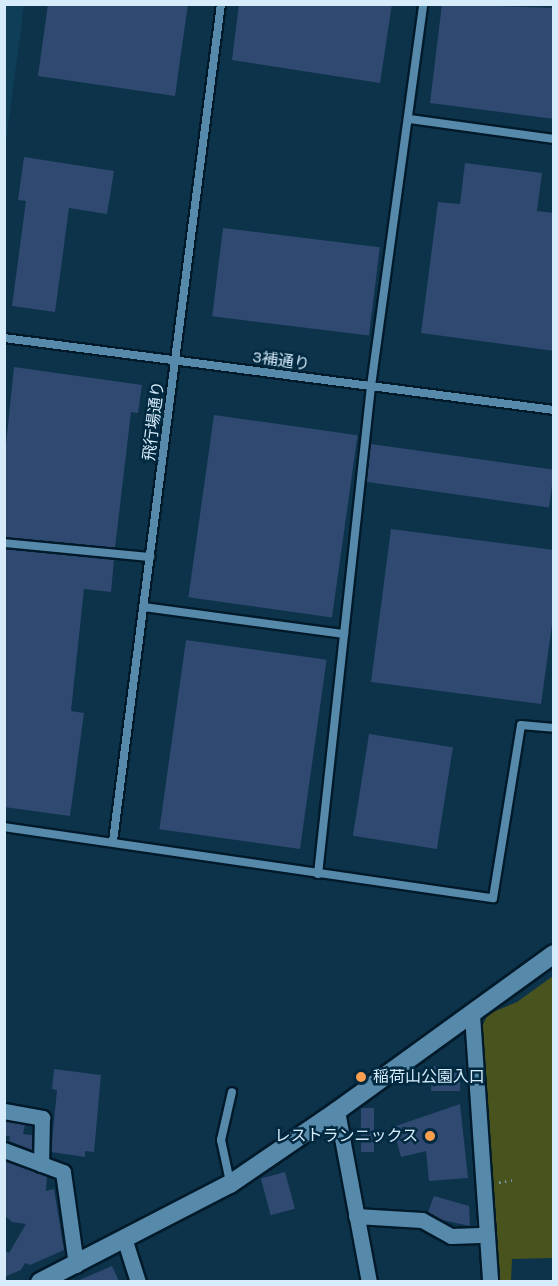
<!DOCTYPE html>
<meta charset="utf-8">
<style>
body{margin:0}
#map{position:relative;width:558px;height:1286px;overflow:hidden;background:#0c334a;font-family:Karla,"Noto Sans JP",sans-serif}
div>[style]{position:absolute}
.built>*{inset:0;background:#0f3e59}
.green>*{inset:0;background:#48531d}
.building>*{inset:0;background:#2f4970;transform-origin:0 0}
.path>*{height:3px;margin-top:-1.5px;transform-origin:0;background:repeating-linear-gradient(90deg,#7a97aa 0 1.5px,transparent 0 6px)}
.roads{filter:drop-shadow(2px 0 #011a2a) drop-shadow(-2px 0 #011a2a) drop-shadow(0 2px #011a2a) drop-shadow(0 -2px #011a2a)}
.service>*{height:8px;margin:-4px;padding:0 4px;transform-origin:4px;border-radius:4px;background:#5789ab}
.minor>*{height:15px;margin:-7.5px;padding:0 7.5px;transform-origin:7.5px;border-radius:7.5px;background:#5789ab}
.tertiary>*{height:18px;margin:-9px;padding:0 9px;transform-origin:9px;border-radius:9px;background:#5789ab}
.dots>*{width:16px;height:16px;translate:-50% -50%;box-sizing:border-box;border:3px solid #012940;border-radius:50%}
span{translate:-50% -50%;white-space:nowrap;text-align:center;line-height:1.15;-webkit-text-stroke:5px #012940;paint-order:stroke}
.street-label{font-size:16px;color:#d7ecfb}
.poi-label{font-size:16px;color:#d7ecfb}
.left{translate:0 -50%;text-align:left}
.right{translate:-100% -50%;text-align:right}
.frame{position:absolute;inset:0;border:6px solid #d7ecfb;pointer-events:none}
</style>
<div id="map">
<div class="built">
<div style="clip-path:polygon(5px 4px,24px 5px,5px 149px,4px 5px)"></div>
</div>
<div class="green">
<div style="clip-path:polygon(553px 976px,553px 1258px,512px 1259px,511px 1281px,496px 1281px,481px 1029px,488px 1014px,517px 1002px)"></div>
</div>
<div class="building">
<div style="clip-path:polygon(48px 4px,188px 4px,175px 96px,38px 76px)"></div>
<div style="clip-path:polygon(239px 4px,392px 4px,380px 83px,232px 60px)"></div>
<div style="clip-path:polygon(442px 4px,554px 8px,554px 119px,430px 103px)"></div>
<div style="clip-path:polygon(24px 157px,114px 171px,107px 214px,69px 208px,55px 312px,12px 306px,26px 201px,18px 200px)"></div>
<div style="clip-path:polygon(465px 163px,542px 173px,537px 211px,554px 213px,554px 351px,421px 333px,438px 202px,460px 204px)"></div>
<div style="left:223px;top:228px;width:158px;height:89px;rotate:7deg"></div>
<div style="clip-path:polygon(14px 367px,142px 385px,138px 413px,131px 412px,115px 548px,4px 537px,4px 464px)"></div>
<div style="left:214px;top:415px;width:145px;height:184px;rotate:8deg"></div>
<div style="left:371px;top:444px;width:185px;height:38px;rotate:8deg"></div>
<div style="clip-path:polygon(391px 529px,554px 550px,554px 610px,541px 704px,371px 682px)"></div>
<div style="clip-path:polygon(4px 549px,114px 560px,111px 592px,84px 589px,71px 711px,84px 713px,70px 816px,4px 807px)"></div>
<div style="left:186px;top:640px;width:142px;height:191px;rotate:8deg"></div>
<div style="left:369px;top:734px;width:85px;height:103px;rotate:9deg"></div>
<div style="clip-path:polygon(433px 1066px,460px 1069px,460px 1091px,431px 1091px)"></div>
<div style="clip-path:polygon(54px 1069px,101px 1075px,94px 1152px,85px 1151px,85px 1157px,51px 1152px,57px 1090px,52px 1089px)"></div>
<div style="clip-path:polygon(460px 1104px,468px 1178px,429px 1181px,426px 1151px,401px 1157px,393px 1127px)"></div>
<div style="left:361px;top:1108px;width:13px;height:44px"></div>
<div style="clip-path:polygon(4px 1121px,25px 1125px,23px 1134px,32px 1135px,32px 1150px,9px 1141px,10px 1136px,4px 1136px)"></div>
<div style="clip-path:polygon(5px 1161px,47px 1176px,46px 1191px,54px 1189px,64px 1250px,30px 1265px,25px 1263px,21px 1270px,4px 1277px,4px 1250px,9px 1253px,26px 1224px,12px 1222px,4px 1215px)"></div>
<div style="left:285px;top:1172px;width:38px;height:25px;rotate:75deg"></div>
<div style="clip-path:polygon(434px 1196px,469px 1206px,470px 1226px,442px 1220px,428px 1212px)"></div>
<div style="clip-path:polygon(112px 1266px,119px 1281px,77px 1281px)"></div>
</div>
<div class="path">
<div style="left:499px;top:1182px;width:13px;rotate:-9deg"></div>
</div>
<div class="roads">
<div class="service">
<div style="left:410px;top:119px;width:145px;rotate:7.9deg"></div>
<div style="left:4px;top:338px;width:555px;rotate:7.46deg"></div>
<div style="left:4px;top:543px;width:147px;rotate:5.5deg"></div>
<div style="left:144px;top:607px;width:202px;rotate:7.7deg"></div>
<div style="left:4px;top:827px;width:494px;rotate:8.3deg"></div>
<div style="left:493px;top:898px;width:175px;rotate:-80.8deg"></div>
<div style="left:521px;top:725px;width:33px;rotate:5deg"></div>
<div style="left:113px;top:841px;width:844px;rotate:-82.65deg"></div>
<div style="left:318px;top:874px;width:491px;rotate:-83.8deg"></div>
<div style="left:371px;top:386px;width:386px;rotate:-82.2deg"></div>
<div style="left:230px;top:1182px;width:43px;rotate:-102.1deg"></div>
<div style="left:221px;top:1140px;width:49px;rotate:-77.1deg"></div>
</div>
<div class="minor">
<div style="left:472px;top:1015px;width:268px;rotate:86.1deg"></div>
<div style="left:4px;top:1111px;width:39px;rotate:10deg"></div>
<div style="left:42px;top:1118px;width:46px;rotate:91.2deg"></div>
<div style="left:337px;top:1111px;width:174px;rotate:79.4deg"></div>
<div style="left:4px;top:1150px;width:63px;rotate:20.4deg"></div>
<div style="left:63px;top:1172px;width:94px;rotate:82deg"></div>
<div style="left:356px;top:1216px;width:66px;rotate:3.5deg"></div>
<div style="left:422px;top:1220px;width:33px;rotate:29deg"></div>
<div style="left:451px;top:1236px;width:36px;rotate:-2deg"></div>
<div style="left:125px;top:1241px;width:43px;rotate:72.4deg"></div>
</div>
<div class="tertiary">
<div style="left:40px;top:1282px;width:214px;rotate:-27.3deg"></div>
<div style="left:230px;top:1184px;width:130px;rotate:-34.3deg"></div>
<div style="left:337px;top:1111px;width:268px;rotate:-35.9deg"></div>
</div>
</div>
<div class="dots">
<div style="left:361px;top:1077px;background:#fa9f4f"></div>
<div style="left:430px;top:1136px;background:#fa9f4f"></div>
</div>
<div class="street-label">
<span style="left:281px;top:361px;rotate:8deg">3補通り</span>
<span style="left:154px;top:421px;rotate:-83deg">飛行場通り</span>
</div>
<div class="poi-label">
<span class="left" style="left:373px;top:1077px">稲荷山公園入口</span>
<span class="right" style="left:418px;top:1136px">レストランニックス</span>
</div>
<div class="frame"></div>
</div>
